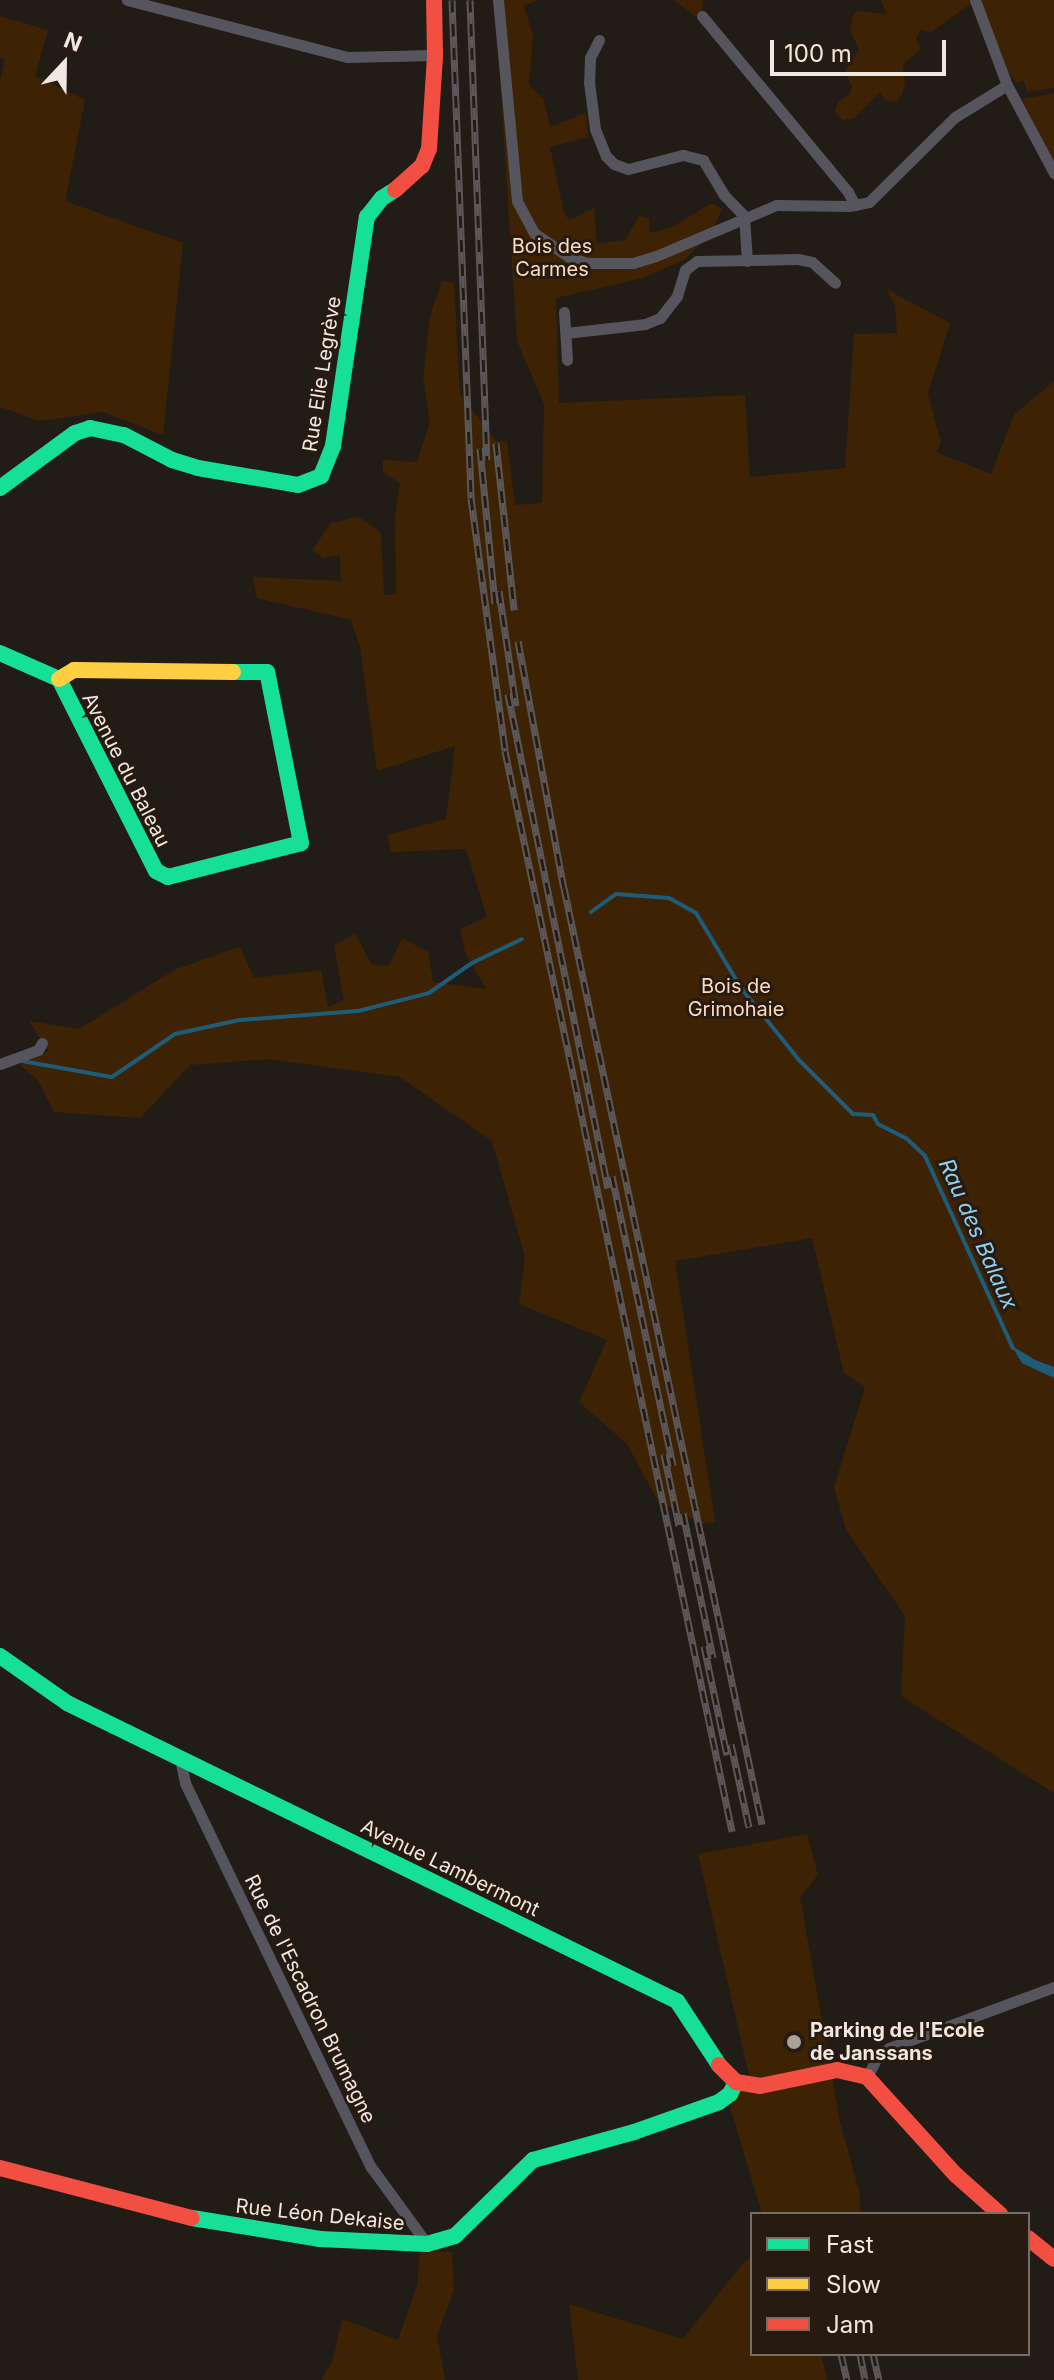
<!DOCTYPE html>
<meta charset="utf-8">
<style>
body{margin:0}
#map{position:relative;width:1054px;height:2380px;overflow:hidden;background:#221c16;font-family:Inter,sans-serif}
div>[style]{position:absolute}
.green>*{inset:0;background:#3e2204}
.water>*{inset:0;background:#1e5d79}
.stream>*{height:4px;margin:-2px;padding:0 2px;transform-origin:2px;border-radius:2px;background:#1e5d79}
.street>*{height:11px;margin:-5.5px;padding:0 5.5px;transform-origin:5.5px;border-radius:5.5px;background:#56555d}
.fast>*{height:16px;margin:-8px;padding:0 8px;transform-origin:8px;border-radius:8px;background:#16e098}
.slow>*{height:16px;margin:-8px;padding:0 8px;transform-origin:8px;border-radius:8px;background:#ffcf43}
.jam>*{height:16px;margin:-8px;padding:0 8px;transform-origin:8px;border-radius:8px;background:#f24e42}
.rail>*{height:7px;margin-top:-3.5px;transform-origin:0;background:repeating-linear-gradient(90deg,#271b11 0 12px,#5c5859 0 24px);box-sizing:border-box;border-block:2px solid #5c5859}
.dots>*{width:22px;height:22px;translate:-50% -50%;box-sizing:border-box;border:4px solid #271b11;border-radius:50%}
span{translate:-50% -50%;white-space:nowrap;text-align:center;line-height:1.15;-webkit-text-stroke:6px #271b11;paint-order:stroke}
.park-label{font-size:20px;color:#fedbbe}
.street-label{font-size:20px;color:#f1e8e1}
.poi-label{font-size:20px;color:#f1e8e1;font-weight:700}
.left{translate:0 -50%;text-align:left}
.water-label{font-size:22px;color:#90cff2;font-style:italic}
.legend{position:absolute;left:750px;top:2212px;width:280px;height:144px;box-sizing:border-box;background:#271b11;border:2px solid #786d64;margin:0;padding:10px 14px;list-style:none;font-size:24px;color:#f1e8e1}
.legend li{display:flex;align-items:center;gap:16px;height:40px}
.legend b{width:40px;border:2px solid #786d64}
.north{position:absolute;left:24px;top:24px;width:80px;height:80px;-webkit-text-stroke:6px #271b11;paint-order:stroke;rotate:22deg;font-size:22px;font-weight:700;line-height:32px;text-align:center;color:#f1e8e1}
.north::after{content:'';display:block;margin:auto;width:28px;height:36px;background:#f1e8e1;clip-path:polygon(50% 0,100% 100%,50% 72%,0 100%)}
.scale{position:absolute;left:770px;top:40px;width:176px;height:36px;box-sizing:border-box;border:4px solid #f1e8e1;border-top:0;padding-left:10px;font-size:24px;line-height:28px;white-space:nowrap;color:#f1e8e1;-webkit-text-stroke:6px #271b11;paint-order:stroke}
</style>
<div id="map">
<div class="green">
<div style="clip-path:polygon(495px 0,537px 0,524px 6px,533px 36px,529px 85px,544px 100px,550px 127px,586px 113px,588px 137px,550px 147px,563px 209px,569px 221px,594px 208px,597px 244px,625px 240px,639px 216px,649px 218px,650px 233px,672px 227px,712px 203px,722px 209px,713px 230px,686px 259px,643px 278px,556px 298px,559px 403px,745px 395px,750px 477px,845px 468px,854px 334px,897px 333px,895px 305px,886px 289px,950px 323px,928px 394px,941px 443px,936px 452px,991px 474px,1014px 415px,1054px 381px,1054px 1793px,901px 1696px,905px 1616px,846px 1530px,834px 1487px,865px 1387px,844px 1373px,812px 1238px,675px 1261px,715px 1522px,702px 1524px,658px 1501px,627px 1444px,579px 1402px,607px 1340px,519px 1304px,525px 1257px,492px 1141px,400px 1077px,269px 1059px,190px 1065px,140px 1118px,54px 1112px,38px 1080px,20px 1065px,49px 1051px,29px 1021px,79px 1029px,176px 969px,240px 947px,254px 978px,321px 970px,328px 1007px,344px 1000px,334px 945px,355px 934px,372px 965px,389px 966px,402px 938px,428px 952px,433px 982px,486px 989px,465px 952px,460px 929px,487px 917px,466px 849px,391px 852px,387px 835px,446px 819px,455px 746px,377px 771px,360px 647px,351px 620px,257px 598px,253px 577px,341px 581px,340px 555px,323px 558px,312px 550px,331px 523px,359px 517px,381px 533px,384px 595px,396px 594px,395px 518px,400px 483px,383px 472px,383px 460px,417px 462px,430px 422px,423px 378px,430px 316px,442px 281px,454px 283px,460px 394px,496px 441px,507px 441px,515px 505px,542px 503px,544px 404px,517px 341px)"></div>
<div style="clip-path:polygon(674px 0,703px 0,702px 16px,695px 16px)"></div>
<div style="clip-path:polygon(881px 0,976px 0,930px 33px,921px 29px,916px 38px,921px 49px,903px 64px,905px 82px,902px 94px,895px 102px,885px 100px,880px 92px,854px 118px,843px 120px,835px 112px,838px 102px,849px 95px,852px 87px,845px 70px,859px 49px,850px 31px,852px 17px,857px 11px,886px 14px)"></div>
<div style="clip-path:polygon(981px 0,1054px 0,1054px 88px,1027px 92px,1024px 81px,1016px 83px,1009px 73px)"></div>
<div style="clip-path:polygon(0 16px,48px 30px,35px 76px,85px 100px,65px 201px,183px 243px,163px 435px,103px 412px,40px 421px,0 407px,0 80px,5px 59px,0 57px)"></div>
<div style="clip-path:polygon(1054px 93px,1054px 162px,1022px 99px)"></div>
<div style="clip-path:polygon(807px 1834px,818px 1875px,800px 1897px,840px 2122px,859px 2191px,861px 2214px,762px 2214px,729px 2103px,749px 2075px,698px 1854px)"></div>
<div style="clip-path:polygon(420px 2251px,452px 2252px,454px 2289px,437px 2336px,445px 2380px,321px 2380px,333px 2360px,342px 2319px,398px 2340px,417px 2285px)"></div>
<div style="clip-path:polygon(752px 2259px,752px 2354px,821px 2354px,827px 2380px,578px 2380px,569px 2304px,683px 2339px,745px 2261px)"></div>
</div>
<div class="water">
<div style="clip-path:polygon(1011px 1345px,1035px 1360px,1054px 1367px,1054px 1378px,1022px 1363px)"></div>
</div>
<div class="stream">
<div style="left:591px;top:912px;width:31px;rotate:-36deg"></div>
<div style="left:616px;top:894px;width:53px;rotate:4.3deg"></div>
<div style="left:669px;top:898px;width:31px;rotate:29deg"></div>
<div style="left:696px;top:913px;width:87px;rotate:59deg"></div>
<div style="left:741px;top:988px;width:94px;rotate:51.1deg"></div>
<div style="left:800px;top:1061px;width:75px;rotate:45deg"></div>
<div style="left:853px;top:1114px;width:20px;rotate:3deg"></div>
<div style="left:873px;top:1115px;width:10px;rotate:61deg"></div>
<div style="left:878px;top:1124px;width:33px;rotate:27deg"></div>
<div style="left:907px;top:1139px;width:25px;rotate:43deg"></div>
<div style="left:925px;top:1156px;width:211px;rotate:65.4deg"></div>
<div style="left:22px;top:1061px;width:91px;rotate:10.1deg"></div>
<div style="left:112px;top:1077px;width:76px;rotate:-34.3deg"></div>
<div style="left:175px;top:1034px;width:66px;rotate:-12.2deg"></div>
<div style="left:240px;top:1020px;width:118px;rotate:-4.4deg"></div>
<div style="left:358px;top:1011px;width:73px;rotate:-14.2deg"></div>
<div style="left:429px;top:993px;width:52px;rotate:-34.9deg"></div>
<div style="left:472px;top:963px;width:55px;rotate:-25.6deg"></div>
</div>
<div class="street">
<div style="left:127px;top:0;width:227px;rotate:14.5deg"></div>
<div style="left:347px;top:57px;width:88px;rotate:-1.3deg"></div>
<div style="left:498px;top:0;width:202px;rotate:84.6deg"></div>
<div style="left:517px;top:201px;width:36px;rotate:62deg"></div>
<div style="left:534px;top:233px;width:42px;rotate:34.4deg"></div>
<div style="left:569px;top:257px;width:19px;rotate:18deg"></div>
<div style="left:587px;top:263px;width:46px"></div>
<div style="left:633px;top:263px;width:24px;rotate:-17deg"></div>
<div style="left:656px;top:256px;width:130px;rotate:-23deg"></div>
<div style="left:776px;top:205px;width:73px;rotate:0.8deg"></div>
<div style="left:849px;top:206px;width:20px;rotate:-11deg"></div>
<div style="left:869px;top:202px;width:121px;rotate:-44.7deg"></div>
<div style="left:955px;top:117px;width:61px;rotate:-31.6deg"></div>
<div style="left:975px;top:0;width:91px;rotate:69.4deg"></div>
<div style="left:1007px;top:85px;width:100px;rotate:61.9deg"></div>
<div style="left:702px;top:16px;width:229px;rotate:50.3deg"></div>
<div style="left:848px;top:192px;width:15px;rotate:62deg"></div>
<div style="left:599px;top:40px;width:20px;rotate:117deg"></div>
<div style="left:590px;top:58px;width:24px;rotate:92deg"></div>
<div style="left:589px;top:82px;width:47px;rotate:82.7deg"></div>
<div style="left:595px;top:129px;width:29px;rotate:68deg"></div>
<div style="left:606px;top:156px;width:11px;rotate:45deg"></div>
<div style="left:614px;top:164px;width:15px;rotate:20deg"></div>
<div style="left:628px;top:169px;width:57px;rotate:-14.3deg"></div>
<div style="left:683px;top:155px;width:21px;rotate:14deg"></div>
<div style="left:703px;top:160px;width:41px;rotate:59deg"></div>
<div style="left:724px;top:195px;width:29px;rotate:46deg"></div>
<div style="left:744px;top:216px;width:45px;rotate:86.2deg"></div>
<div style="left:564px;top:312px;width:48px;rotate:86.4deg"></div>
<div style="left:566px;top:333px;width:80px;rotate:-6.5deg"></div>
<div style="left:645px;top:324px;width:16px;rotate:-22deg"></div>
<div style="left:660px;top:318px;width:28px;rotate:-52deg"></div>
<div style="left:677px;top:296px;width:27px;rotate:-73deg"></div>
<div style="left:685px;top:270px;width:15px;rotate:-37deg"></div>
<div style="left:697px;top:261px;width:101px;rotate:-1.1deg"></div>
<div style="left:798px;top:259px;width:14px;rotate:12deg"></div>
<div style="left:812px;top:262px;width:31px;rotate:42deg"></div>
<div style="left:0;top:1064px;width:40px;rotate:-20.2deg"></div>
<div style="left:38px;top:1050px;width:8px;rotate:-60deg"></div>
<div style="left:180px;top:1759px;width:25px;rotate:78deg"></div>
<div style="left:185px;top:1783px;width:427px;rotate:64.2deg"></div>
<div style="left:371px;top:2167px;width:95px;rotate:54deg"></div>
<div style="left:867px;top:2077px;width:22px;rotate:-63deg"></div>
<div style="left:877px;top:2057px;width:15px;rotate:-37deg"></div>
<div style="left:889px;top:2048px;width:176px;rotate:-20.3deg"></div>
</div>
<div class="fast">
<div style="left:0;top:488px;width:93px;rotate:-36.3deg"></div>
<div style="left:75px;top:433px;width:16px;rotate:-18deg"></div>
<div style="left:90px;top:428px;width:35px;rotate:12deg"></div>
<div style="left:124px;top:435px;width:54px;rotate:27.5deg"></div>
<div style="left:172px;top:460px;width:27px;rotate:17deg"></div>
<div style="left:198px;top:468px;width:101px;rotate:9.6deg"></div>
<div style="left:298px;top:485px;width:25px;rotate:-21deg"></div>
<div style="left:321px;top:476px;width:32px;rotate:-68deg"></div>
<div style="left:333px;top:446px;width:232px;rotate:-81.6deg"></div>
<div style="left:367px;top:217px;width:24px;rotate:-52deg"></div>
<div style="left:382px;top:198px;width:15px;rotate:-32deg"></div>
<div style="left:0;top:653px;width:64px;rotate:23.8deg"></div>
<div style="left:59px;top:679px;width:215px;rotate:63.2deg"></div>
<div style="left:156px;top:871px;width:13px;rotate:27deg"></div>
<div style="left:168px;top:877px;width:137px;rotate:-14.3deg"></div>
<div style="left:301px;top:843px;width:174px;rotate:-101.2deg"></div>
<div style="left:267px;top:672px;width:34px;rotate:180deg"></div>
<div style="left:0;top:1656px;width:82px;rotate:35deg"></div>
<div style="left:67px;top:1703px;width:679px;rotate:26.04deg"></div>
<div style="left:677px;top:2001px;width:77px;rotate:56.7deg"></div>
<div style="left:192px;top:2218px;width:130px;rotate:9.3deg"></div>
<div style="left:320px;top:2239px;width:107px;rotate:2.7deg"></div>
<div style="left:427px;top:2244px;width:29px;rotate:-16deg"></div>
<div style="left:455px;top:2236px;width:109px;rotate:-44.3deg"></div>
<div style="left:533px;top:2160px;width:105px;rotate:-15.5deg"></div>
<div style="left:634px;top:2132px;width:90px;rotate:-19.4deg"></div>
<div style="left:719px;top:2102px;width:14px;rotate:-36deg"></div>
<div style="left:730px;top:2094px;width:13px;rotate:-63deg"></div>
</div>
<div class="slow">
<div style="left:59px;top:679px;width:17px;rotate:-31deg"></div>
<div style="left:74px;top:670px;width:159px;rotate:0.7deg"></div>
</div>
<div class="jam">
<div style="left:395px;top:190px;width:36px;rotate:-42deg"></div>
<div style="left:422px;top:166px;width:18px;rotate:-68deg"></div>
<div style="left:429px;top:149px;width:94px;rotate:-86.3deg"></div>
<div style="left:435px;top:55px;width:55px;rotate:-91deg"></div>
<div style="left:719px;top:2065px;width:24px;rotate:45deg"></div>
<div style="left:736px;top:2082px;width:24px;rotate:9deg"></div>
<div style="left:760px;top:2086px;width:79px;rotate:-11.7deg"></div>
<div style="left:837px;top:2070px;width:31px;rotate:13deg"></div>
<div style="left:867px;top:2077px;width:132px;rotate:47.8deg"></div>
<div style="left:956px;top:2175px;width:59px;rotate:41.6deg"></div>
<div style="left:0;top:2168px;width:198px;rotate:14.6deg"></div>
<div style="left:1028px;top:2238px;width:33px;rotate:39deg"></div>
</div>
<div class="rail">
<div style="left:452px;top:0;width:498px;rotate:87.8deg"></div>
<div style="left:471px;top:498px;width:255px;rotate:82.3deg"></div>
<div style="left:505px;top:751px;width:1104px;rotate:78.13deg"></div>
<div style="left:470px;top:0;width:460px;rotate:87.9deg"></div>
<div style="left:496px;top:443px;width:168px;rotate:83.8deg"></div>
<div style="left:480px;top:448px;width:156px;rotate:84.5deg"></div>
<div style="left:499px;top:591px;width:116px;rotate:81.6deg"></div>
<div style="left:518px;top:641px;width:251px;rotate:79.5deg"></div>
<div style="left:564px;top:888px;width:957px;rotate:78.06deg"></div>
<div style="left:508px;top:694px;width:504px;rotate:78.56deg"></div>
<div style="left:612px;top:1176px;width:296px;rotate:78.1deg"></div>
<div style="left:664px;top:1454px;width:73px;rotate:78.1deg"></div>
<div style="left:683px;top:1513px;width:148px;rotate:78.3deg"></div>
<div style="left:704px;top:1646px;width:111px;rotate:78.1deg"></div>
<div style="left:731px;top:1744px;width:85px;rotate:77.8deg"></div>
<div style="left:841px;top:2354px;width:27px;rotate:77deg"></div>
<div style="left:860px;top:2354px;width:26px;rotate:79deg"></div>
<div style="left:873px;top:2354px;width:27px;rotate:77deg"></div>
</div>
<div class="dots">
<div style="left:794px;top:2042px;background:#a9a19a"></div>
</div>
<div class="park-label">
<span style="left:552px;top:258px">Bois des<br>Carmes</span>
<span style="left:736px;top:998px">Bois de<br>Grimohaie</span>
</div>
<div class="street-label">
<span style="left:322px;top:374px;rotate:-81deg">Rue Elie Legrève</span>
<span style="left:126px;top:770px;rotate:63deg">Avenue du Baleau</span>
<span style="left:450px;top:1868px;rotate:26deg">Avenue Lambermont</span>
<span style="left:310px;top:1999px;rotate:64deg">Rue de l'Escadron Brumagne</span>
<span style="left:320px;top:2215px;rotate:6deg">Rue Léon Dekaise</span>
</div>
<div class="poi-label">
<span class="left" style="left:810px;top:2042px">Parking de l'Ecole<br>de Janssans</span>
</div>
<div class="water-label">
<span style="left:978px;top:1234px;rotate:66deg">Rau des Balaux</span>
</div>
<ul class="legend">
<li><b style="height:10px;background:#16e098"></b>Fast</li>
<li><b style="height:10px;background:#ffcf43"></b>Slow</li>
<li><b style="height:10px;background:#f24e42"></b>Jam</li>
</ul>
<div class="north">N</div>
<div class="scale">100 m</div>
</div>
